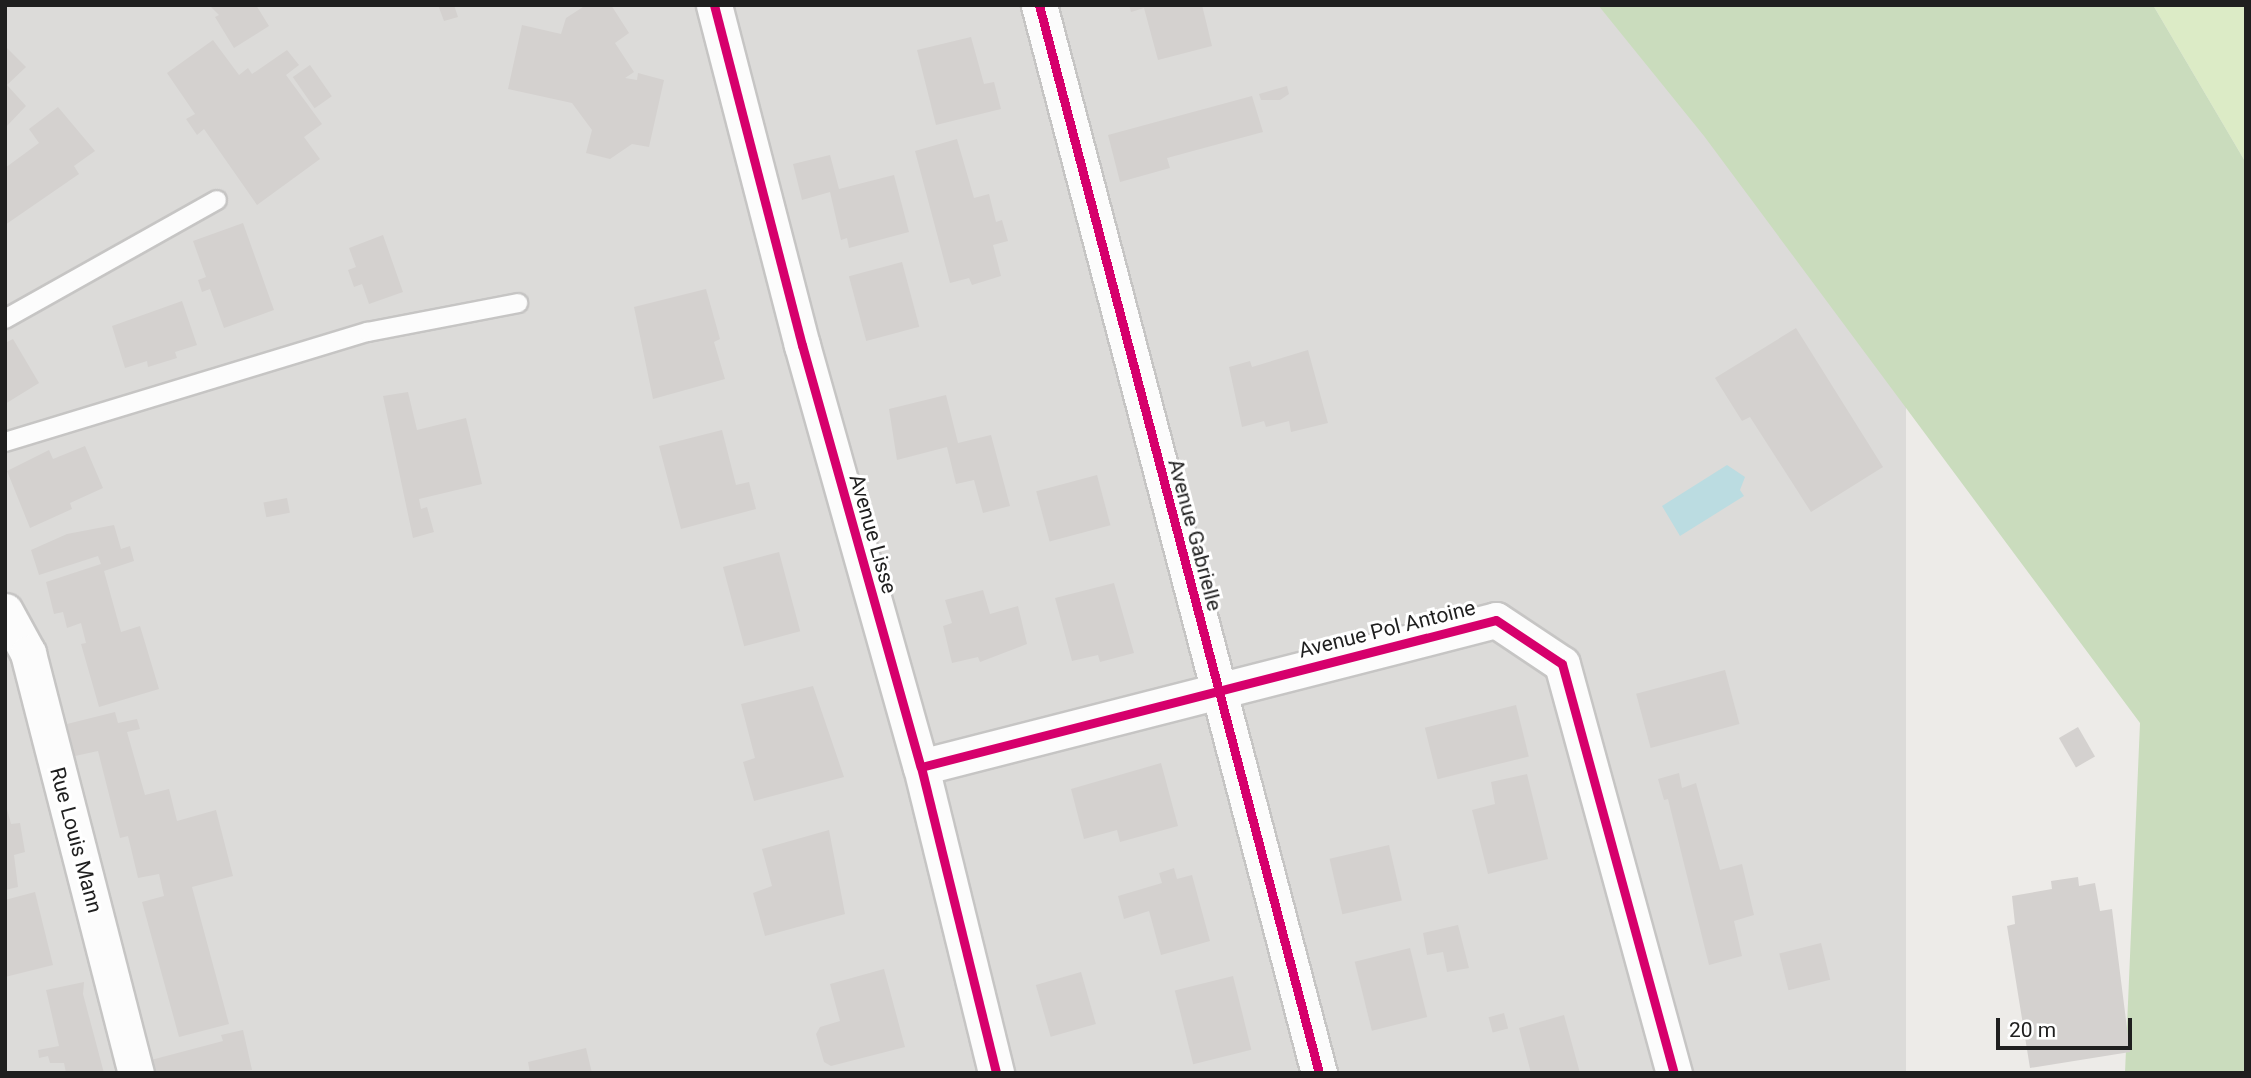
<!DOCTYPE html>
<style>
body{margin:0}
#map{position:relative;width:2251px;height:1078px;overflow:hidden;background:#edebe8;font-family:Roboto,sans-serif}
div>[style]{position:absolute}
.residential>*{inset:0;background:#dcdbd9;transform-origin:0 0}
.grass>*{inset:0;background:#dcebc6}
.forest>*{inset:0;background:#cadcbd}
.water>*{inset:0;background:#bbdce1}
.building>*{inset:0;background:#d4d1cf;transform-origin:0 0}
.roads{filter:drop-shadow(2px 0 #c6c5c4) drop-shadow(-2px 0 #c6c5c4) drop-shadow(0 2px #c6c5c4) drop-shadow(0 -2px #c6c5c4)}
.service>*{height:18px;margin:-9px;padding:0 9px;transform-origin:9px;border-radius:9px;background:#fcfcfc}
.minor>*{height:35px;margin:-17.5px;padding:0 17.5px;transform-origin:17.5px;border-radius:17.5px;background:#fcfcfc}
.cycleway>*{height:9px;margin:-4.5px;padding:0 4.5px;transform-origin:4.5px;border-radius:4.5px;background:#d6006c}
span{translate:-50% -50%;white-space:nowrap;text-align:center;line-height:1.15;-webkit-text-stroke:6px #fff;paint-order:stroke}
.street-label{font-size:21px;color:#1f1f1f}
.frame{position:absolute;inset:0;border:7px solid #1f1f1f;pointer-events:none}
.scale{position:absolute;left:1996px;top:1018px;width:136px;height:32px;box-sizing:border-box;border:4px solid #1f1f1f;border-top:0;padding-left:9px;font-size:21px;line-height:24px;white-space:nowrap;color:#1f1f1f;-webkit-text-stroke:5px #fff;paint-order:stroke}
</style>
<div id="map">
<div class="residential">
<div style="left:5px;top:5px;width:1901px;height:1068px"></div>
</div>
<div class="grass">
<div style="clip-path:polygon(2153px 5px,2246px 5px,2246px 163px)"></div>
</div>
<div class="forest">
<div style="clip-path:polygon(1598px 5px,2153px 5px,2246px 163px,2246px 1073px,2125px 1073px,2140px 723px,1704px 136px)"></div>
</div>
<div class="water">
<div style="clip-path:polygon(1727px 465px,1745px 477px,1740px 490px,1744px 496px,1680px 536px,1662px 506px)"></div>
</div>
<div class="building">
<div style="clip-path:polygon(209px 5px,256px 5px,269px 26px,234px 48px,215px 17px,219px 15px)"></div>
<div style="clip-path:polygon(438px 5px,454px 5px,458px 17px,444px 21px)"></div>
<div style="clip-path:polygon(586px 5px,611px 5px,629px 33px,615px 43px,634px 72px,625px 78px,637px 80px,638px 73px,664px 80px,649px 147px,632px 144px,610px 159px,586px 153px,592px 130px,572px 103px,508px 89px,522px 25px,561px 34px,566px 18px)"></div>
<div style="clip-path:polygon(1129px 5px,1202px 5px,1212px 46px,1158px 60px,1144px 8px,1131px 12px)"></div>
<div style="clip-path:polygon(971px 37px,984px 84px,994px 82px,1001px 109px,936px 125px,917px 50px)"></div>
<div style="clip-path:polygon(213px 40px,239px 75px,248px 68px,252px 74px,287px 50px,299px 65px,286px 75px,322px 124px,304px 137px,320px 159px,257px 205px,204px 129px,197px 135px,186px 119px,195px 114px,167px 73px)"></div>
<div style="clip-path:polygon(5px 46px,26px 67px,7px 85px,26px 106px,5px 128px)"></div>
<div style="left:310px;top:65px;width:38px;height:21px;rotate:55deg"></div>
<div style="clip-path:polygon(1287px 86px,1289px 94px,1280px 100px,1261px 100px,1259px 94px)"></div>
<div style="clip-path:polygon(1252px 96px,1263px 132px,1167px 158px,1170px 168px,1120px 182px,1108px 135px)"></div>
<div style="clip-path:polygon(58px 107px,95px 151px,74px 166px,79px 174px,5px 225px,5px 168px,39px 143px,29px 129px)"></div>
<div style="clip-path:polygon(957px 139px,974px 198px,989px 194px,996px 222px,1002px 220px,1008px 241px,993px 245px,1001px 276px,972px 285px,969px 278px,950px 283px,915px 151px)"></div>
<div style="clip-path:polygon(830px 155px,839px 189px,894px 175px,909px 232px,849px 248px,847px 238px,841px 240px,830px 192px,802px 200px,793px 164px)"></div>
<div style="clip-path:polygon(243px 223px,274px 310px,224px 328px,210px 289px,202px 292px,198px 280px,206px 277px,193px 241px)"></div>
<div style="clip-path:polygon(383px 235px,403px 292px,369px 304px,362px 284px,354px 287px,348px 270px,356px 267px,349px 248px)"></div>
<div style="left:902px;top:262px;width:67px;height:55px;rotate:75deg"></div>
<div style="clip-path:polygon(706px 289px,720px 339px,714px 342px,725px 379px,653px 399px,634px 307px)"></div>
<div style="clip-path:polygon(182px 301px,197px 345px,175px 352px,177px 358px,148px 367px,147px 361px,125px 368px,112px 326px)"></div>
<div style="clip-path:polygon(1796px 328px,1883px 467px,1811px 512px,1750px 417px,1742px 421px,1715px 378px)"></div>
<div style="clip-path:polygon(13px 339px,39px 383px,5px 404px,5px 343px)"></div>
<div style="clip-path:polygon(1308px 350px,1328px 423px,1291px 432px,1289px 421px,1266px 427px,1264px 421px,1242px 427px,1229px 367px,1250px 361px,1252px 367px)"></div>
<div style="clip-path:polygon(408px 392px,417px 430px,466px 418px,482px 484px,419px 499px,421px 509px,427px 507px,434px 532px,413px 538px,383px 396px)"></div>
<div style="clip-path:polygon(946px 395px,958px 443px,991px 435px,1010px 506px,983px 513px,974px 480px,956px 484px,947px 447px,897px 460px,889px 409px)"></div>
<div style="clip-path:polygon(722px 430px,736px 485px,749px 482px,756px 509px,681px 529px,659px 446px)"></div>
<div style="clip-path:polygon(85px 446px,103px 488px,70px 503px,72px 509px,30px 528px,7px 471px,49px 450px,53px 459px)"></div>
<div style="left:1097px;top:475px;width:52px;height:63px;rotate:75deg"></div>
<div style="left:287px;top:498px;width:15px;height:24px;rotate:79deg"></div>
<div style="clip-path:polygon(114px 525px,121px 549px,130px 546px,134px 561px,104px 571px,121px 632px,140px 626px,159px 689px,99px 707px,81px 644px,86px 643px,81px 623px,67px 628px,63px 612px,54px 614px,46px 582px,101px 564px,98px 556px,39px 575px,31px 550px,67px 534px)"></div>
<div style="left:779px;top:552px;width:82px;height:58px;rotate:75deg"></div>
<div style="clip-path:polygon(1114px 583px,1134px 653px,1100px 662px,1098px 655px,1072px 661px,1055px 598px)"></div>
<div style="clip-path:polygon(983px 590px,990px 614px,1018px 606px,1027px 644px,980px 662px,978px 657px,952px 663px,943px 626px,952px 623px,945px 600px)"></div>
<div style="left:1725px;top:670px;width:56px;height:92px;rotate:75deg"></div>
<div style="clip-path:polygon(813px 686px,844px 777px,754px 801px,743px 762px,755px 758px,741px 704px)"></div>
<div style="left:1516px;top:705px;width:53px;height:94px;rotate:76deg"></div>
<div style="clip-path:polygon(115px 712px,118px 723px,137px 719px,140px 729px,127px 732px,145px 795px,169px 789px,177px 821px,216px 810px,233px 876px,192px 887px,229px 1024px,179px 1037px,142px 902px,164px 896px,159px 874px,138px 878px,128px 836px,120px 838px,98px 751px,75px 756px,67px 724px)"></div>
<div style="left:2078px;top:727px;width:34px;height:22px;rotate:60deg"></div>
<div style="clip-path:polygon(1161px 763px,1178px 826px,1120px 842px,1117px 830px,1084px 839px,1071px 789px)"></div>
<div style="clip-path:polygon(1679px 773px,1682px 788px,1696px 783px,1720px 870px,1742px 864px,1754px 915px,1734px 921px,1742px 956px,1709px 965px,1668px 799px,1664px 800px,1658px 779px)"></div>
<div style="clip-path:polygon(1527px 774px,1548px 859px,1488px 874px,1472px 810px,1495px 804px,1491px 782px)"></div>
<div style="clip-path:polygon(5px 802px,11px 824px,20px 823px,25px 852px,14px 855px,18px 887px,5px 890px)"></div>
<div style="clip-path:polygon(829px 830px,845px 914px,765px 936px,753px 893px,772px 886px,762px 849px)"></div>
<div style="left:1389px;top:845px;width:57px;height:61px;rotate:77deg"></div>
<div style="clip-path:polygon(1174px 868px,1177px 879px,1192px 875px,1210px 941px,1161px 955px,1149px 911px,1124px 919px,1118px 896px,1162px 883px,1159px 873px)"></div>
<div style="clip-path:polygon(2078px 877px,2079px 886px,2095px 883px,2100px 911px,2112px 909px,2130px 1052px,2030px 1068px,2007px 926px,2015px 924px,2012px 896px,2052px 889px,2051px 881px)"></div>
<div style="clip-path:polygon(35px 892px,53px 965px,5px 977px,5px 900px)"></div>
<div style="clip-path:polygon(1458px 925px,1469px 968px,1447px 972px,1443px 952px,1427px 955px,1423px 933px)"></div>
<div style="left:1821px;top:943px;width:38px;height:43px;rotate:76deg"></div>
<div style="left:1410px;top:948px;width:71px;height:57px;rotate:76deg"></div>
<div style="clip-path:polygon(884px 969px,905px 1047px,831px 1066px,824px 1062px,816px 1034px,820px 1027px,840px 1021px,830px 984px)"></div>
<div style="left:1081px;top:972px;width:54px;height:47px;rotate:74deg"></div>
<div style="left:1233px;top:976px;width:76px;height:60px;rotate:76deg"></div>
<div style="clip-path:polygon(84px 982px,83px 994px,104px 1073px,66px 1073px,64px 1063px,50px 1063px,48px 1056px,39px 1058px,38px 1050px,59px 1046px,46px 990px)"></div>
<div style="left:1504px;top:1013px;width:16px;height:16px;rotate:75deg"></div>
<div style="clip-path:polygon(1564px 1015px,1580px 1073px,1531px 1073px,1519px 1028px)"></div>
<div style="clip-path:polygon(243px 1030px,252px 1070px,154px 1073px,151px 1060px,223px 1041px,221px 1035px)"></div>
<div style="clip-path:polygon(586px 1048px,592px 1073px,530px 1073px,528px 1062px)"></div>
</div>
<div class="roads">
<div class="service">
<div style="left:5px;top:319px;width:243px;rotate:-29.3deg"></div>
<div style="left:5px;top:442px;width:379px;rotate:-16.9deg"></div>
<div style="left:368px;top:332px;width:153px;rotate:-10.9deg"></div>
</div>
<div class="minor">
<div style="left:714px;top:5px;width:351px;rotate:75.5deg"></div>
<div style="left:802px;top:345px;width:438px;rotate:74.3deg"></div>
<div style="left:921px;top:767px;width:315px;rotate:76.2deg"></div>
<div style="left:1039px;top:5px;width:1104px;rotate:75.31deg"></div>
<div style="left:5px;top:611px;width:48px;rotate:61.3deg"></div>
<div style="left:28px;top:653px;width:434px;rotate:75.6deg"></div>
<div style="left:921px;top:767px;width:593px;rotate:-14.34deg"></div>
<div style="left:1496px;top:620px;width:79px;rotate:33.7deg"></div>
<div style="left:1562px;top:664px;width:424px;rotate:74.7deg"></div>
</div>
</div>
<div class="cycleway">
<div style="left:714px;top:5px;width:351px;rotate:75.5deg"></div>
<div style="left:802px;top:345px;width:438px;rotate:74.3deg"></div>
<div style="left:921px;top:767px;width:315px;rotate:76.2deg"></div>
<div style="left:1039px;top:5px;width:1104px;rotate:75.31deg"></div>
<div style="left:921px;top:767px;width:593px;rotate:-14.34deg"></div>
<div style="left:1496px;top:620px;width:79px;rotate:33.7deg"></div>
<div style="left:1562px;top:664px;width:424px;rotate:74.7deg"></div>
</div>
<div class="street-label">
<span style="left:873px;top:534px;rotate:74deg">Avenue Lisse</span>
<span style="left:1195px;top:535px;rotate:75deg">Avenue Gabrielle</span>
<span style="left:1387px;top:629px;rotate:-14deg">Avenue Pol Antoine</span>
<span style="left:76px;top:840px;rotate:75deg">Rue Louis Mann</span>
</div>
<div class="frame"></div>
<div class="scale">20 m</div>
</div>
